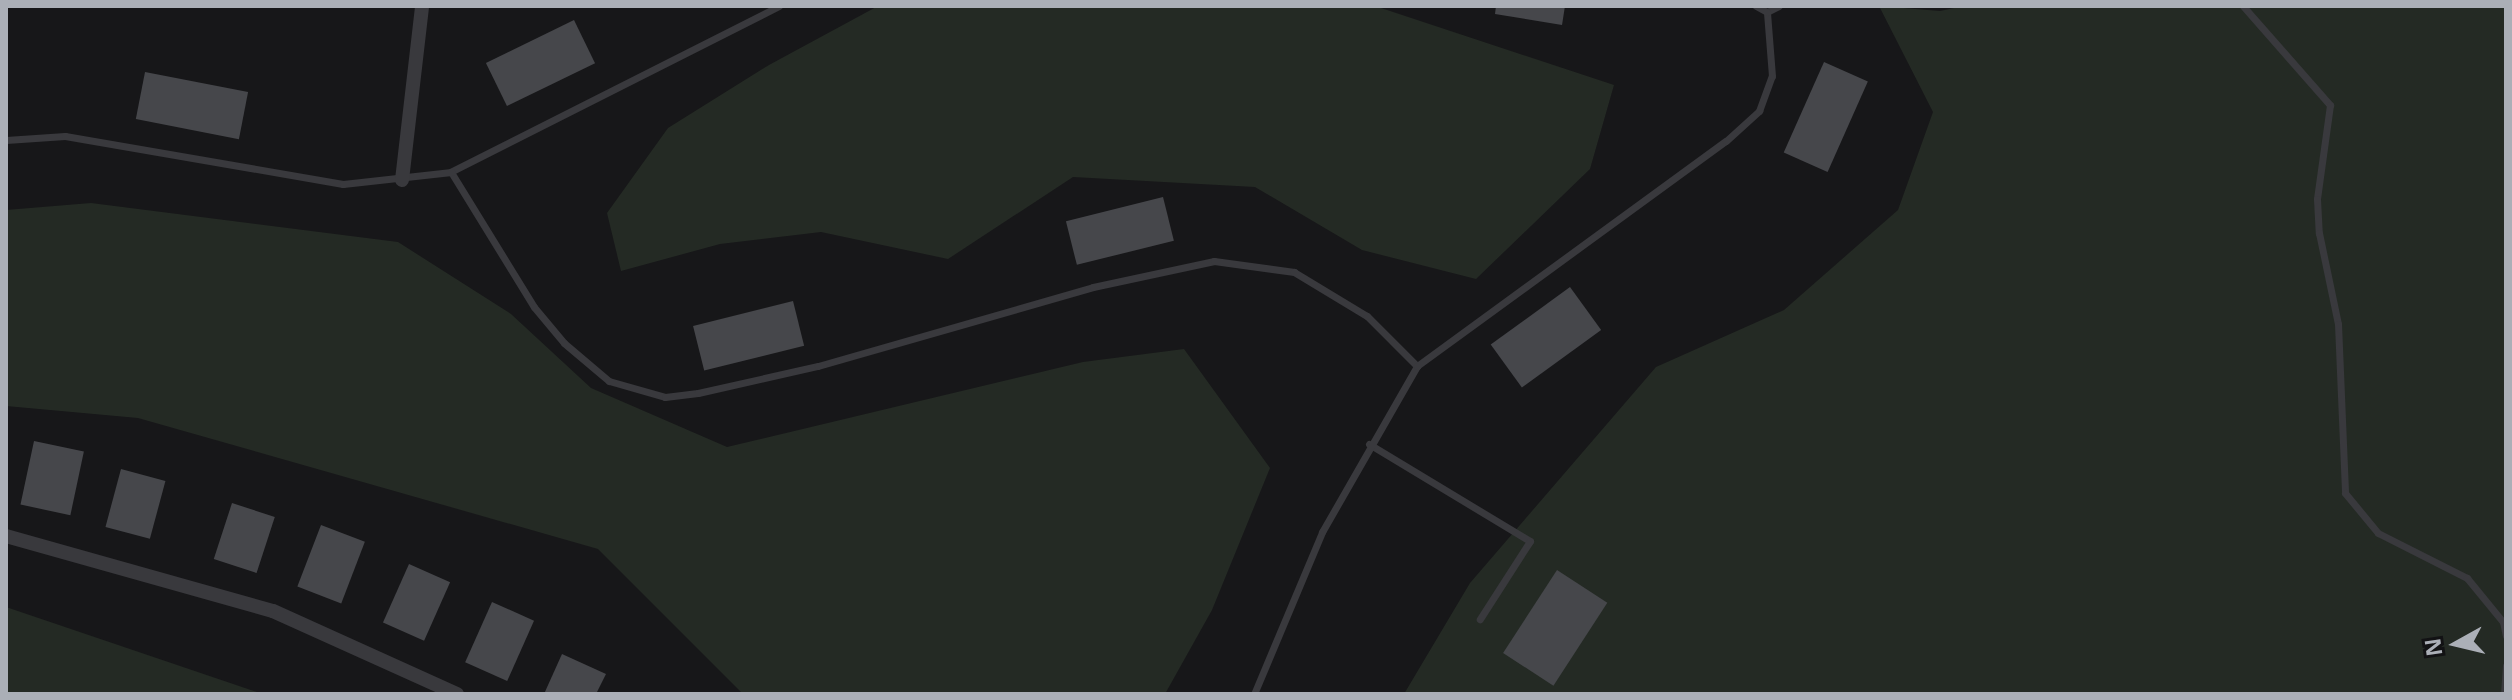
<!DOCTYPE html>
<style>
body{margin:0}
#map{position:relative;width:2512px;height:700px;overflow:hidden;background:#171719;font-family:"Open Sans",sans-serif}
div>[style]{position:absolute}
.green>*{inset:0;background:#242a24}
.building>*{inset:0;background:#46474b;transform-origin:0 0}
.service>*{height:7px;margin:-3.5px;padding:0 3.5px;transform-origin:3.5px;border-radius:3.5px;background:#39393d}
.minor>*{height:14px;margin:-7px;padding:0 7px;transform-origin:7px;border-radius:7px;background:#39393d}
span{translate:-50% -50%;white-space:nowrap;text-align:center;line-height:1.15;-webkit-text-stroke:6px #121214;paint-order:stroke}
.frame{position:absolute;inset:0;border:8px solid #abafb7;pointer-events:none}
.north{position:absolute;left:2416px;top:604px;width:80px;height:80px;-webkit-text-stroke:6px #121214;paint-order:stroke;rotate:262deg;font-size:22px;font-weight:700;line-height:32px;text-align:center;color:#abafb7}
.north::after{content:'';display:block;margin:auto;width:28px;height:36px;background:#abafb7;clip-path:polygon(50% 0,100% 100%,50% 72%,0 100%)}
</style>
<div id="map">
<div class="green">
<div style="clip-path:polygon(878px 6px,1375px 6px,1614px 85px,1590px 169px,1476px 279px,1362px 250px,1255px 187px,1073px 177px,948px 259px,821px 232px,720px 244px,621px 271px,607px 213px,668px 128px,769px 65px)"></div>
<div style="clip-path:polygon(1879px 6px,1940px 11px,1963px 6px,2506px 6px,2506px 694px,1404px 694px,1470px 583px,1656px 367px,1784px 310px,1898px 210px,1933px 112px)"></div>
<div style="clip-path:polygon(91px 203px,398px 242px,511px 314px,591px 388px,727px 447px,1083px 362px,1184px 349px,1270px 468px,1212px 610px,1165px 694px,743px 694px,598px 549px,138px 418px,6px 406px,6px 210px)"></div>
<div style="clip-path:polygon(6px 607px,263px 694px,6px 694px)"></div>
</div>
<div class="building">
<div style="clip-path:polygon(1496px 6px,1565px 6px,1562px 25px,1495px 14px)"></div>
<div style="left:574px;top:20px;width:48px;height:98px;rotate:64deg"></div>
<div style="left:1824px;top:62px;width:48px;height:99px;rotate:24deg"></div>
<div style="left:145px;top:72px;width:105px;height:48px;rotate:11deg"></div>
<div style="left:1163px;top:197px;width:45px;height:100px;rotate:76deg"></div>
<div style="left:1570px;top:287px;width:53px;height:98px;rotate:54deg"></div>
<div style="left:793px;top:301px;width:46px;height:103px;rotate:76deg"></div>
<div style="left:34px;top:441px;width:51px;height:65px;rotate:12deg"></div>
<div style="left:121px;top:469px;width:46px;height:60px;rotate:15deg"></div>
<div style="left:232px;top:503px;width:45px;height:59px;rotate:18deg"></div>
<div style="left:321px;top:525px;width:47px;height:66px;rotate:21deg"></div>
<div style="left:409px;top:564px;width:45px;height:64px;rotate:24deg"></div>
<div style="left:1557px;top:570px;width:60px;height:99px;rotate:33deg"></div>
<div style="left:492px;top:602px;width:46px;height:66px;rotate:24deg"></div>
<div style="clip-path:polygon(562px 654px,606px 674px,596px 694px,544px 694px)"></div>
</div>
<div class="service">
<div style="left:779px;top:6px;width:368px;rotate:153.2deg"></div>
<div style="left:451px;top:172px;width:158px;rotate:58.4deg"></div>
<div style="left:534px;top:307px;width:47px;rotate:50.2deg"></div>
<div style="left:564px;top:343px;width:59px;rotate:40.2deg"></div>
<div style="left:609px;top:381px;width:58px;rotate:15.9deg"></div>
<div style="left:665px;top:397px;width:33px;rotate:-7deg"></div>
<div style="left:698px;top:393px;width:123px;rotate:-12.7deg"></div>
<div style="left:818px;top:366px;width:286px;rotate:-16deg"></div>
<div style="left:1093px;top:287px;width:124px;rotate:-12.1deg"></div>
<div style="left:1214px;top:261px;width:81px;rotate:7.8deg"></div>
<div style="left:1294px;top:272px;width:85px;rotate:31.1deg"></div>
<div style="left:1367px;top:316px;width:71px;rotate:45deg"></div>
<div style="left:2243px;top:6px;width:132px;rotate:48.7deg"></div>
<div style="left:2330px;top:105px;width:95px;rotate:97.9deg"></div>
<div style="left:2317px;top:199px;width:34px;rotate:87deg"></div>
<div style="left:2319px;top:233px;width:93px;rotate:78.2deg"></div>
<div style="left:2338px;top:324px;width:169px;rotate:87.6deg"></div>
<div style="left:2345px;top:493px;width:52px;rotate:50.5deg"></div>
<div style="left:2378px;top:533px;width:100px;rotate:26.8deg"></div>
<div style="left:2467px;top:578px;width:57px;rotate:50.7deg"></div>
<div style="left:2503px;top:622px;width:14px;rotate:78deg"></div>
<div style="left:1767px;top:12px;width:13px;rotate:-27deg"></div>
<div style="left:6px;top:140px;width:59px;rotate:-3.9deg"></div>
<div style="left:65px;top:136px;width:282px;rotate:9.8deg"></div>
<div style="left:343px;top:184px;width:109px;rotate:-6.3deg"></div>
<div style="left:1369px;top:444px;width:188px;rotate:31.1deg"></div>
<div style="left:1530px;top:541px;width:93px;rotate:122.7deg"></div>
<div style="left:1254px;top:694px;width:176px;rotate:-67.2deg"></div>
<div style="left:1322px;top:532px;width:191px;rotate:-60.2deg"></div>
<div style="left:1417px;top:366px;width:382px;rotate:-36.1deg"></div>
<div style="left:1726px;top:141px;width:45px;rotate:-42.3deg"></div>
<div style="left:1759px;top:111px;width:37px;rotate:-70deg"></div>
<div style="left:1772px;top:76px;width:64px;rotate:-94.5deg"></div>
<div style="left:1767px;top:12px;width:13px;rotate:-151deg"></div>
<div style="left:2504px;top:694px;width:28px;rotate:-86deg"></div>
</div>
<div class="minor">
<div style="left:402px;top:180px;width:175px;rotate:-83.4deg"></div>
<div style="left:6px;top:536px;width:277px;rotate:15.7deg"></div>
<div style="left:273px;top:611px;width:202px;rotate:24.3deg"></div>
</div>
<div class="frame"></div>
<div class="north">N</div>
</div>
